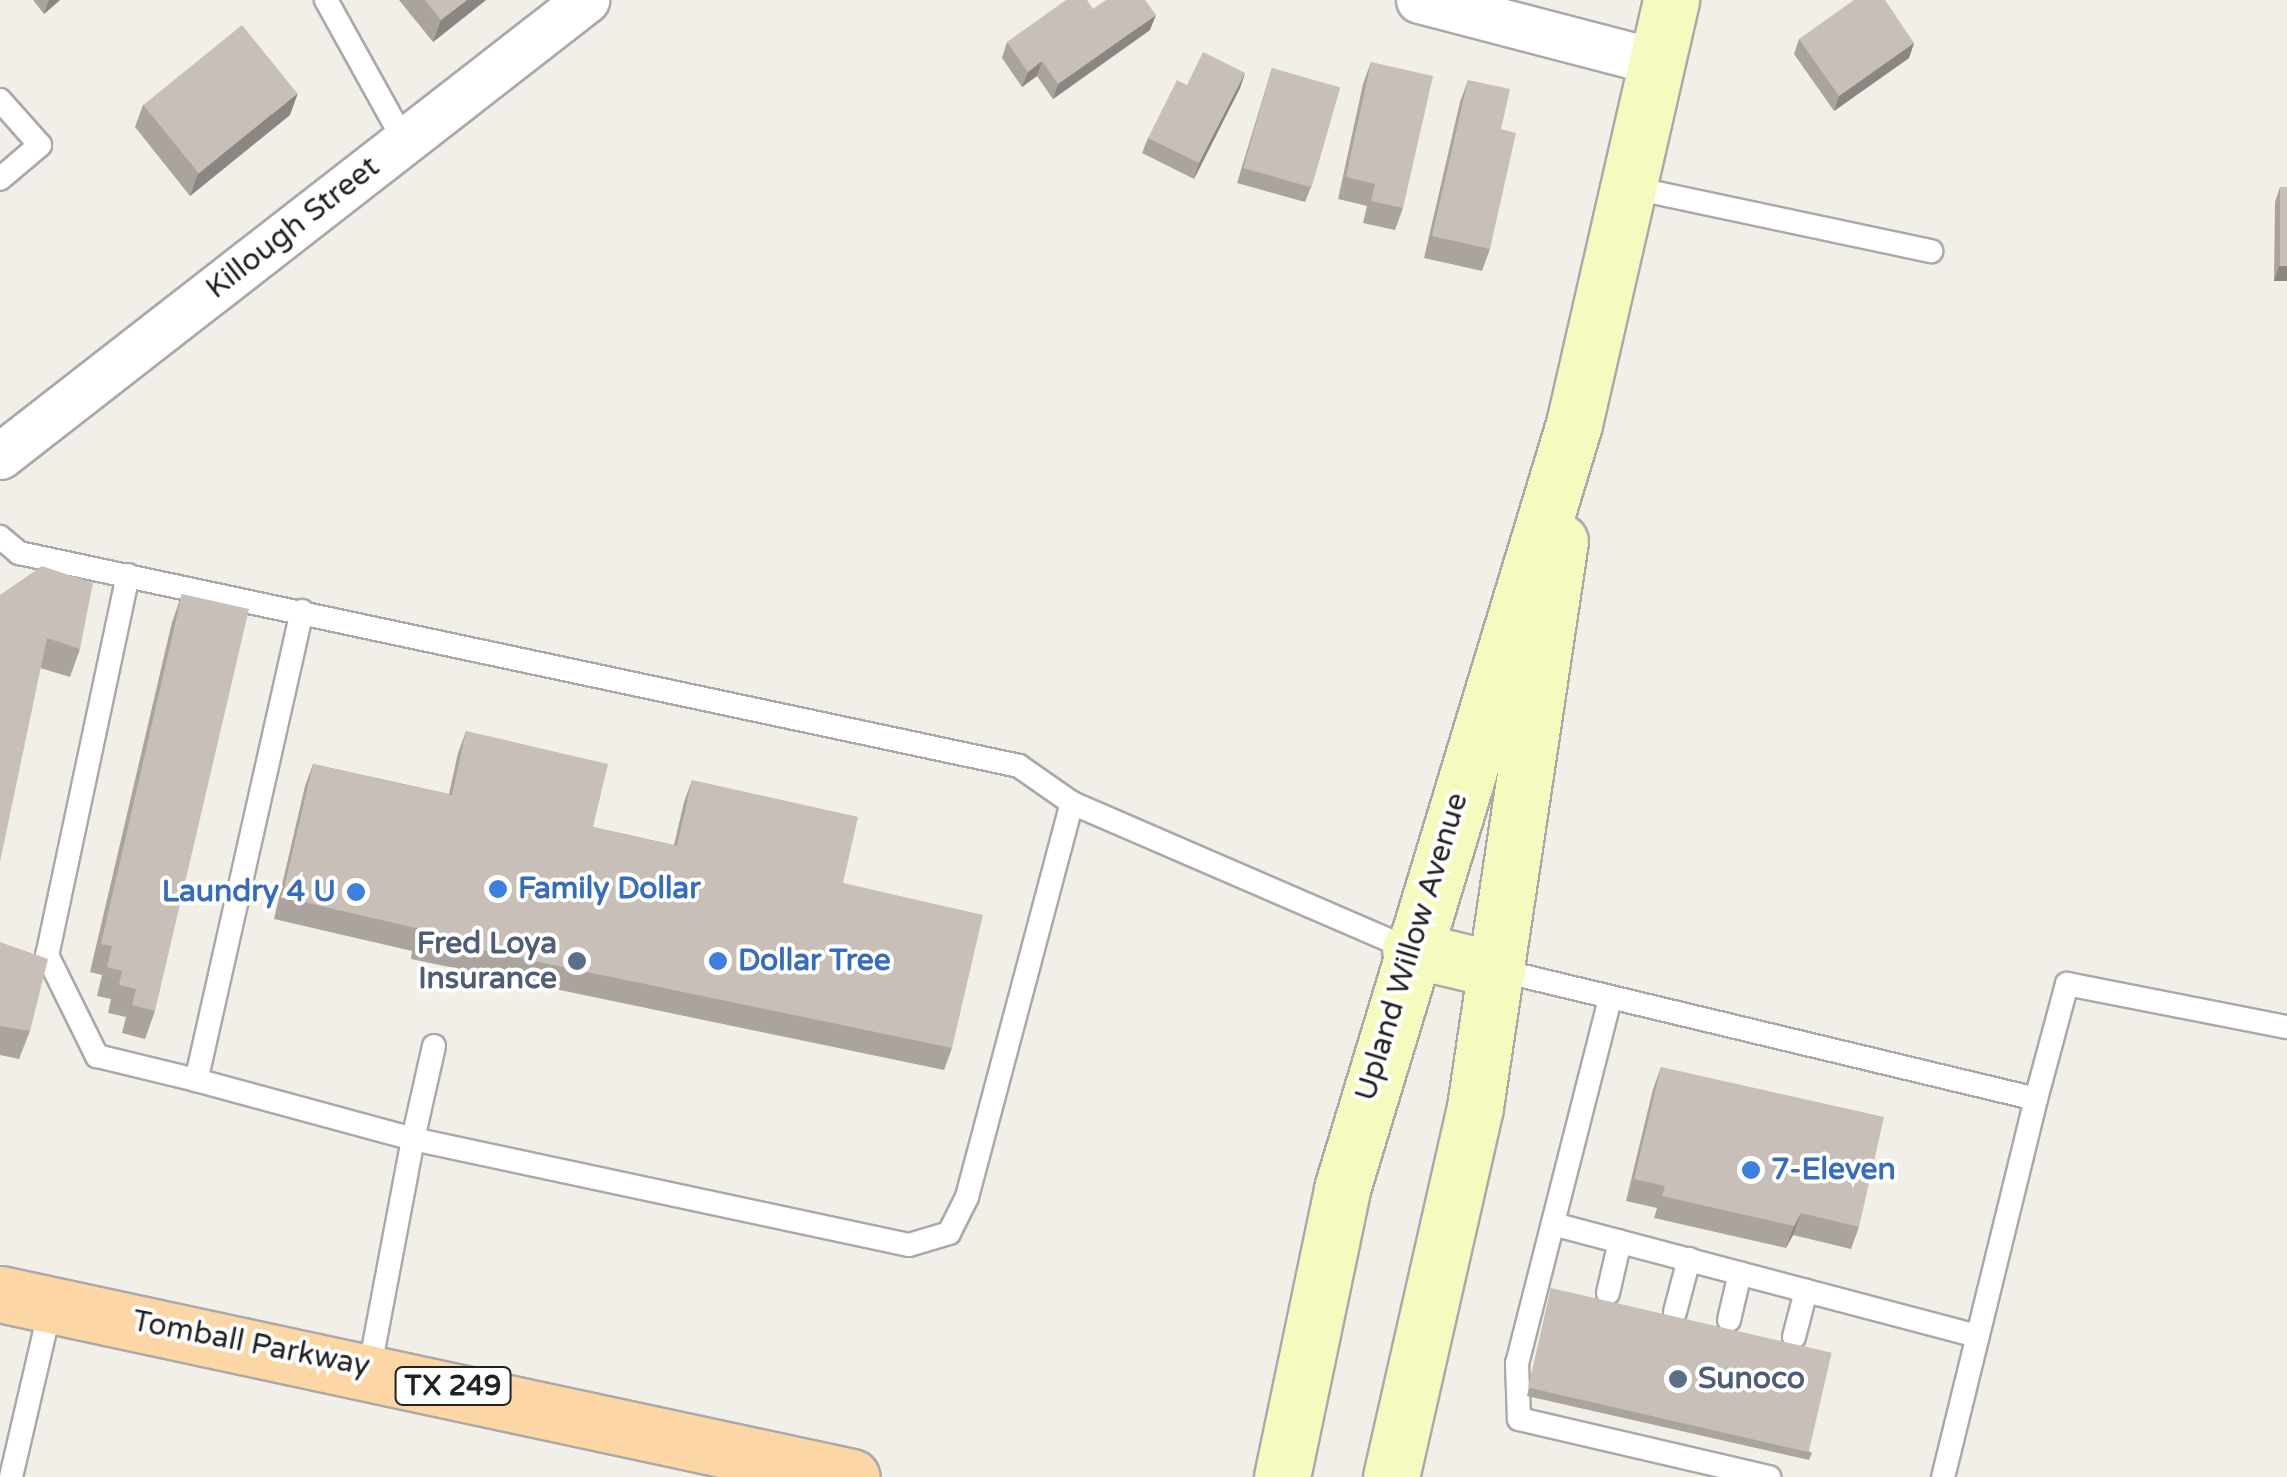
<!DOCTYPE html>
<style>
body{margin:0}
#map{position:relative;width:2287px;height:1477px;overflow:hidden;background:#f2efe9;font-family:"Varela Round",sans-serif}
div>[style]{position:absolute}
.roads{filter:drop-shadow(2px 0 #a9a9a9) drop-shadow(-2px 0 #a9a9a9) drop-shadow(0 2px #a9a9a9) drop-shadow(0 -2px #a9a9a9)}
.lane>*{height:22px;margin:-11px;padding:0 11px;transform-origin:11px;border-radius:11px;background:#fff}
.street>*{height:45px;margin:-22.5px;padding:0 22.5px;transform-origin:22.5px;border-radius:22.5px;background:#fff}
.secondary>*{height:55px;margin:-27.5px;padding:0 27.5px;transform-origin:27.5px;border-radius:27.5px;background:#f7fabf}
.primary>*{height:55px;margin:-27.5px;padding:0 27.5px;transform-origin:27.5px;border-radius:27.5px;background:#fcd6a4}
.wall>*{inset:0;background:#aba49e}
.shaded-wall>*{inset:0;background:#8b8681}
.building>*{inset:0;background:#c7bfb8;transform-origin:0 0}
.dots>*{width:28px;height:28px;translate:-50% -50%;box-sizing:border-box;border:5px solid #fff;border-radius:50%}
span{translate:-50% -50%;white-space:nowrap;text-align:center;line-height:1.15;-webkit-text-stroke:8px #fff;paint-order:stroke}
.shield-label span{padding:2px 8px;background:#fff;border:2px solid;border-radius:8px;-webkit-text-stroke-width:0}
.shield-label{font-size:28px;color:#222;font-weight:700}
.street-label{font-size:30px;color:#222}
.shop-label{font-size:30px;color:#366cbe;font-weight:700}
.left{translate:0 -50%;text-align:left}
.right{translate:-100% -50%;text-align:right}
.service-label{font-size:30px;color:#4e5e75;font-weight:700}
</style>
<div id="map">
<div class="roads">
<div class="lane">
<div style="left:326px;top:0;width:161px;rotate:61deg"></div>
<div style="left:0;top:100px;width:60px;rotate:48.4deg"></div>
<div style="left:40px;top:145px;width:52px;rotate:139.6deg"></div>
<div style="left:1629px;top:187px;width:309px;rotate:12deg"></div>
<div style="left:0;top:537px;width:25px;rotate:40deg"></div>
<div style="left:19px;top:553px;width:1022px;rotate:12.02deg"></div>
<div style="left:1019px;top:766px;width:65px;rotate:34.9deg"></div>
<div style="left:1072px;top:803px;width:368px;rotate:23.4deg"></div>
<div style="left:128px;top:575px;width:389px;rotate:102deg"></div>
<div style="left:47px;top:955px;width:113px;rotate:63.7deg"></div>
<div style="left:97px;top:1056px;width:102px;rotate:13.6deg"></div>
<div style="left:302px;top:611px;width:481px;rotate:102.7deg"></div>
<div style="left:196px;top:1080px;width:225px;rotate:15.2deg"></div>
<div style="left:413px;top:1139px;width:232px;rotate:100.7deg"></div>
<div style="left:1498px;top:970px;width:553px;rotate:13.48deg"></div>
<div style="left:2036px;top:1099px;width:389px;rotate:103.8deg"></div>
<div style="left:1610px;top:999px;width:376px;rotate:104.3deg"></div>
<div style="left:1517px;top:1363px;width:56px;rotate:88deg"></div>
<div style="left:1519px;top:1419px;width:257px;rotate:13.1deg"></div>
<div style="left:434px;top:1046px;width:95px;rotate:102.7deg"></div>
<div style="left:413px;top:1139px;width:507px;rotate:12.06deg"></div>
<div style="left:909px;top:1245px;width:42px;rotate:-16.7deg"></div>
<div style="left:949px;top:1233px;width:40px;rotate:-63.4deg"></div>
<div style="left:967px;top:1197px;width:408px;rotate:-75.1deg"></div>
<div style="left:2036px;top:1099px;width:119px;rotate:-74.9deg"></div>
<div style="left:2067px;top:984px;width:224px;rotate:11.1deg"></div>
<div style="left:1553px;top:1224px;width:439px;rotate:14.8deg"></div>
<div style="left:1608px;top:1293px;width:53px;rotate:-77deg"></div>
<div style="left:1675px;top:1312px;width:55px;rotate:-75.2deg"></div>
<div style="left:1729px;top:1320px;width:48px;rotate:-76.8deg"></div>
<div style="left:1794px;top:1337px;width:48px;rotate:-75.4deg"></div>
<div style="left:11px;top:1477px;width:177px;rotate:-76.9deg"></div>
</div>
<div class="street">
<div style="left:1419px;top:0;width:246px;rotate:14.6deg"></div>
<div style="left:0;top:456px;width:743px;rotate:-37.89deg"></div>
</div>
<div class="secondary">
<div style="left:1410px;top:949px;width:90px;rotate:13.4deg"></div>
<div style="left:1282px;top:1477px;width:294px;rotate:-78.2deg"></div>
<div style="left:1342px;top:1189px;width:799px;rotate:-73.13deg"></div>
<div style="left:1574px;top:424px;width:435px;rotate:-77.1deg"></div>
<div style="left:1391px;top:1477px;width:379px;rotate:-77.2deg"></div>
<div style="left:1475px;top:1107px;width:572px;rotate:-81.46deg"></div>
</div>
<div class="primary">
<div style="left:0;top:1294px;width:871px;rotate:12.12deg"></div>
</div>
</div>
<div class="wall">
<div style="clip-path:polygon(33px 0,60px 0,44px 14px)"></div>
<div style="clip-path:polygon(399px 0,486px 0,433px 42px)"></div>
<div style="clip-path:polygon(1093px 9px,1150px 30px,1053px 99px,1037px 76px,1022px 87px,1002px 58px,1007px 42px)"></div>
<div style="clip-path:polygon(1799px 39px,1914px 43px,1909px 58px,1834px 111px,1794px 54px)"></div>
<div style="clip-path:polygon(1371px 62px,1403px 208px,1395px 230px,1363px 223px,1367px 206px,1338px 199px,1363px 84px)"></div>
<div style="clip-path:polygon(1272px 68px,1311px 187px,1305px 202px,1237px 183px)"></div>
<div style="clip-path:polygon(1245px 73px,1240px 88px,1194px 179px,1142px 153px,1148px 138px,1187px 85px)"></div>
<div style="clip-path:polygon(1468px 80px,1501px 129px,1490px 249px,1482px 271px,1424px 258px,1460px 102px)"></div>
<div style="clip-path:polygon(143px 105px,290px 115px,190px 196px,135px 127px)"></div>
<div style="clip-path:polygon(2280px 187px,2287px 187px,2287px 281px,2274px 281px,2275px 202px)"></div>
<div style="clip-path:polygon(42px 566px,80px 649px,70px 677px,40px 668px)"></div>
<div style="clip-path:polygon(182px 594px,155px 1011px,145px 1039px,122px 1033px,126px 1017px,108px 1013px,111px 999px,97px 996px,102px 975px,90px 972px,172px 622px)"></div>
<div style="clip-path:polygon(466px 731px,593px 827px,674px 845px,684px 802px,692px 780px,843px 883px,952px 1048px,944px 1070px,411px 959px,412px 951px,274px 919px,305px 786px,313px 764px,449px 794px,458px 753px)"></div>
<div style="clip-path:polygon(0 942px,30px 1031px,19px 1059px,0 1055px)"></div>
<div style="clip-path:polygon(1661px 1067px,1859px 1227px,1851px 1249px,1793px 1235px,1786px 1248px,1654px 1218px,1657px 1208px,1626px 1201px,1653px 1089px)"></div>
<div style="clip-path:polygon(1551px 1288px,1812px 1453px,1809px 1460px,1527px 1396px)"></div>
</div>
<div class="shaded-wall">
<div style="clip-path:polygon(49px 0,60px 0,44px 14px)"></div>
<div style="clip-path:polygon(467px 0,486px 0,433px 42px,441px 20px)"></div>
<div style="clip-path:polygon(1156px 15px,1150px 30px,1053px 99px,1058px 84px)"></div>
<div style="clip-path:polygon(1914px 43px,1909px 58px,1834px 111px,1839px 96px)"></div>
<div style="clip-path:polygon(1042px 61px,1037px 76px,1022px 87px,1028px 72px)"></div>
<div style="clip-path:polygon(1245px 73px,1240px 88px,1194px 179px,1199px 163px)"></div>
<div style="clip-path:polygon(298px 93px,290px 115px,190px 196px,198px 174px)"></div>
<div style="clip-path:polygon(2279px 266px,2287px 266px,2287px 281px,2274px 281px)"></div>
<div style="clip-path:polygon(1801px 1213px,1793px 1235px,1786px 1248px,1794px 1226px)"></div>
</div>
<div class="building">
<div style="clip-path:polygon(425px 0,467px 0,441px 20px)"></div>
<div style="clip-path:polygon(1066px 0,1087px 0,1093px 9px,1106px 0,1145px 0,1156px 15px,1058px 84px,1042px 61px,1028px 72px,1007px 42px)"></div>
<div style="clip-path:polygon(1854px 0,1885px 0,1914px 43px,1839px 96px,1799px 39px)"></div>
<div style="left:242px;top:25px;width:88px;height:127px;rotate:51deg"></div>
<div style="clip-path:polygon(1203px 52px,1245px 73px,1199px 163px,1148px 138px,1177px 80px,1187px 85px)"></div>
<div style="clip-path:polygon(1371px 62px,1433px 76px,1403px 208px,1371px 201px,1375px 184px,1346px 177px)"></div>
<div style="left:1272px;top:68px;width:71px;height:104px;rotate:16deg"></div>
<div style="clip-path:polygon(1468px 80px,1510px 89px,1501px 129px,1516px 133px,1490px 249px,1432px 236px)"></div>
<div style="left:2280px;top:187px;width:7px;height:79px"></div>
<div style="clip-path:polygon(42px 566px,93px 583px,80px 649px,47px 638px,0 862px,0 595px)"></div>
<div style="clip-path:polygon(182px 594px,249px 609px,155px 1011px,132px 1005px,136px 989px,119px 985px,122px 971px,107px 967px,112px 946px,101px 944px)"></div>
<div style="clip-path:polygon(466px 731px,608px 764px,593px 827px,677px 846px,692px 780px,858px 817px,843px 883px,983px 915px,952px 1048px,419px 937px,420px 929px,282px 897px,313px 764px,452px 795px)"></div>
<div style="clip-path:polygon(0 942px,48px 959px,30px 1031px,0 1026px)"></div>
<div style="clip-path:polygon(1661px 1067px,1884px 1117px,1859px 1227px,1801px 1213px,1794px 1226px,1662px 1196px,1665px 1186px,1634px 1179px)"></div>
<div style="left:1551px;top:1288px;width:288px;height:102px;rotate:13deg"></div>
</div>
<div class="dots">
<div style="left:498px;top:889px;background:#3f7fe0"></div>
<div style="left:356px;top:892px;background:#3f7fe0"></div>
<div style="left:577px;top:961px;background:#5c6f8a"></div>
<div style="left:718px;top:961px;background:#3f7fe0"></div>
<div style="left:1751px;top:1170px;background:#3f7fe0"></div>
<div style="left:1678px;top:1379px;background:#5c6f8a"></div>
</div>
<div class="shield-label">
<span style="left:453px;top:1386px">TX 249</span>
</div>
<div class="street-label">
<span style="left:293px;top:228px;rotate:-38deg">Killough Street</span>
<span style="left:1412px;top:947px;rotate:-73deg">Upland Willow Avenue</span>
<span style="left:251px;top:1344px;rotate:11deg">Tomball Parkway</span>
</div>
<div class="shop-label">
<span class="left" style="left:518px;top:889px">Family Dollar</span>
<span class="right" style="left:336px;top:892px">Laundry 4 U</span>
<span class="left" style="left:738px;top:961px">Dollar Tree</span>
<span class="left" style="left:1771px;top:1170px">7-Eleven</span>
</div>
<div class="service-label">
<span class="right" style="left:557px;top:961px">Fred Loya<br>Insurance</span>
<span class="left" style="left:1698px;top:1379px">Sunoco</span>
</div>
</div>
